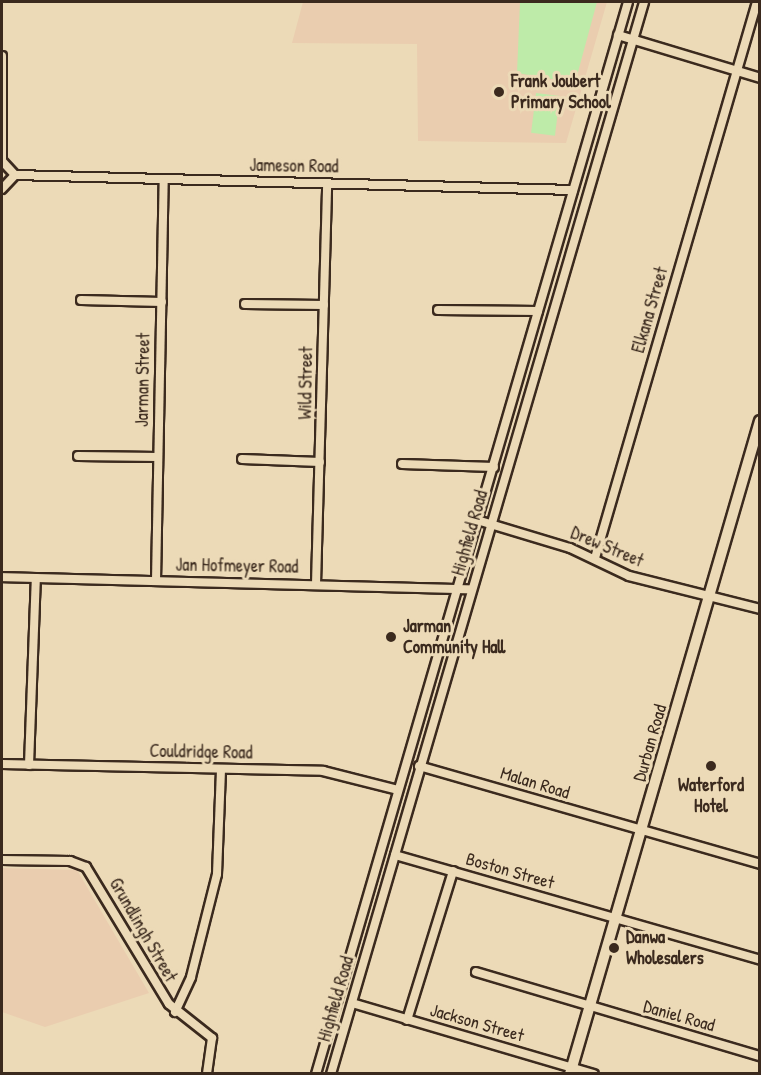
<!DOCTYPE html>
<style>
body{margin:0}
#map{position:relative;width:761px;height:1075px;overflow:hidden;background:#ecdab7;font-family:"Patrick Hand",sans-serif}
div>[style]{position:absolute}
.built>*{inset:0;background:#eacdaf}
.green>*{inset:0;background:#beeba9;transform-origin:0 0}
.roads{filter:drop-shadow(2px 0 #3b2a1e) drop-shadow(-2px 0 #3b2a1e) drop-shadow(0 2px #3b2a1e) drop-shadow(0 -2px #3b2a1e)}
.minor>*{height:8px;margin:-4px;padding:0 4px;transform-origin:4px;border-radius:4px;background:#ecdab7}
.tertiary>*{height:10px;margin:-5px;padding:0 5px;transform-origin:5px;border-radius:5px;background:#ecdab7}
.dots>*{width:16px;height:16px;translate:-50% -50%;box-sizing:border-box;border:3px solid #ecdab7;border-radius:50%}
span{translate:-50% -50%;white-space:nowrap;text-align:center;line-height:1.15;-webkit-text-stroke:6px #ecdab7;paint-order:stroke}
.poi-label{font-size:18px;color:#3b2a1e;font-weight:700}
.left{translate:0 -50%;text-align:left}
.street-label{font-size:18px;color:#3b2a1e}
.frame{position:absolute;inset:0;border:3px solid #3b2a1e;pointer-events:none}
</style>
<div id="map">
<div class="built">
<div style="clip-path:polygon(303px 2px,607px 2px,566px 143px,418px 141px,417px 44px,292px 43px)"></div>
<div style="clip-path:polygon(2px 868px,77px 870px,149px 993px,45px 1027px,2px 1012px)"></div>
</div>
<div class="green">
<div style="clip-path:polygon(520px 2px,597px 2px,575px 83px,517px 73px)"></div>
<div style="left:536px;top:93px;width:24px;height:40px;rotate:7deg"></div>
</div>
<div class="roads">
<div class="minor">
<div style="left:618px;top:35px;width:148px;rotate:16.8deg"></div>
<div style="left:2px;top:56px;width:105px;rotate:90deg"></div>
<div style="left:2px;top:161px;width:19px;rotate:47deg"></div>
<div style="left:15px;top:175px;width:19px;rotate:133deg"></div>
<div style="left:15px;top:175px;width:558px;rotate:1.54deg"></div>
<div style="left:81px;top:300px;width:81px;rotate:1.4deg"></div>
<div style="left:245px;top:304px;width:79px;rotate:0.7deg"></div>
<div style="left:438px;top:310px;width:100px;rotate:0.6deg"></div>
<div style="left:78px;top:456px;width:80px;rotate:0.7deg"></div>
<div style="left:242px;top:459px;width:78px;rotate:2.2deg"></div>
<div style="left:402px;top:464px;width:92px;rotate:1.9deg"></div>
<div style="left:477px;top:520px;width:97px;rotate:16.8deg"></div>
<div style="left:570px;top:548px;width:65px;rotate:25.4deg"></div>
<div style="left:629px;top:576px;width:135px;rotate:14.1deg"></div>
<div style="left:595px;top:558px;width:579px;rotate:-73.76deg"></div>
<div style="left:2px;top:577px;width:469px;rotate:1.5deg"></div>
<div style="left:156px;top:581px;width:401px;rotate:-88.9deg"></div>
<div style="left:316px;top:584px;width:401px;rotate:-88.4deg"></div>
<div style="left:2px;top:764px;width:321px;rotate:1.2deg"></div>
<div style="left:323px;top:771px;width:77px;rotate:14.2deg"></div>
<div style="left:29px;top:765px;width:187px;rotate:-87.9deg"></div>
<div style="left:419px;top:766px;width:355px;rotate:16deg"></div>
<div style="left:395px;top:855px;width:380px;rotate:16deg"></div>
<div style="left:2px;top:860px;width:68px;rotate:0.8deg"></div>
<div style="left:70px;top:861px;width:17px;rotate:21deg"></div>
<div style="left:86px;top:867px;width:160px;rotate:58.8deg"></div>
<div style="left:169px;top:1004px;width:55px;rotate:38.3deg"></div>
<div style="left:212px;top:1038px;width:36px;rotate:98deg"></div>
<div style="left:476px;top:972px;width:296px;rotate:16.5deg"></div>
<div style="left:352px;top:1003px;width:252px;rotate:16.4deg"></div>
<div style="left:175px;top:1012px;width:38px;rotate:-65deg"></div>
<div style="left:191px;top:977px;width:106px;rotate:-75.8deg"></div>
<div style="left:217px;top:874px;width:105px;rotate:-87.8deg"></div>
<div style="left:407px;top:1020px;width:156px;rotate:-72.8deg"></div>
<div style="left:316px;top:1074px;width:1116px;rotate:-73.77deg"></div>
<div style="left:331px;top:1074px;width:1117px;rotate:-73.72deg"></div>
</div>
<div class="tertiary">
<div style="left:570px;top:1074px;width:680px;rotate:-73.78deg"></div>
</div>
</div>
<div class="dots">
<div style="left:499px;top:92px;background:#3b2a1e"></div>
<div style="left:391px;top:637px;background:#3b2a1e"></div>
<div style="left:711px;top:766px;background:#3b2a1e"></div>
<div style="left:614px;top:948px;background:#3b2a1e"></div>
</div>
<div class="poi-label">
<span class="left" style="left:511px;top:92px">Frank Joubert<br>Primary School</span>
<span class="left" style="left:403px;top:637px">Jarman<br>Community Hall</span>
<span style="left:711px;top:796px">Waterford<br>Hotel</span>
<span class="left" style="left:626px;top:948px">Danwa<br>Wholesalers</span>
</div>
<div class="street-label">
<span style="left:294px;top:166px;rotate:1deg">Jameson Road</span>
<span style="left:650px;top:310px;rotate:-74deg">Elkana Street</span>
<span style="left:143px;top:380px;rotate:-89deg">Jarman Street</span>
<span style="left:306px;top:383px;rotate:-89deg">Wild Street</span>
<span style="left:470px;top:533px;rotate:-74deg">Highfield Road</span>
<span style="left:607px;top:547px;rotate:23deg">Drew Street</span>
<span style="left:237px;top:566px;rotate:1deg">Jan Hofmeyer Road</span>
<span style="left:650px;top:743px;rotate:-74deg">Durban Road</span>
<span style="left:201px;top:752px;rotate:1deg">Couldridge Road</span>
<span style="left:535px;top:783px;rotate:17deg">Malan Road</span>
<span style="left:510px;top:871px;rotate:16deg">Boston Street</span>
<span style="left:143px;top:930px;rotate:60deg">Grundlingh Street</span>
<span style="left:336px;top:999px;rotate:-74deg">Highfield Road</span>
<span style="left:679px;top:1016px;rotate:16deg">Daniel Road</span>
<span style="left:477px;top:1023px;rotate:16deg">Jackson Street</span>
</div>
<div class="frame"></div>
</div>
